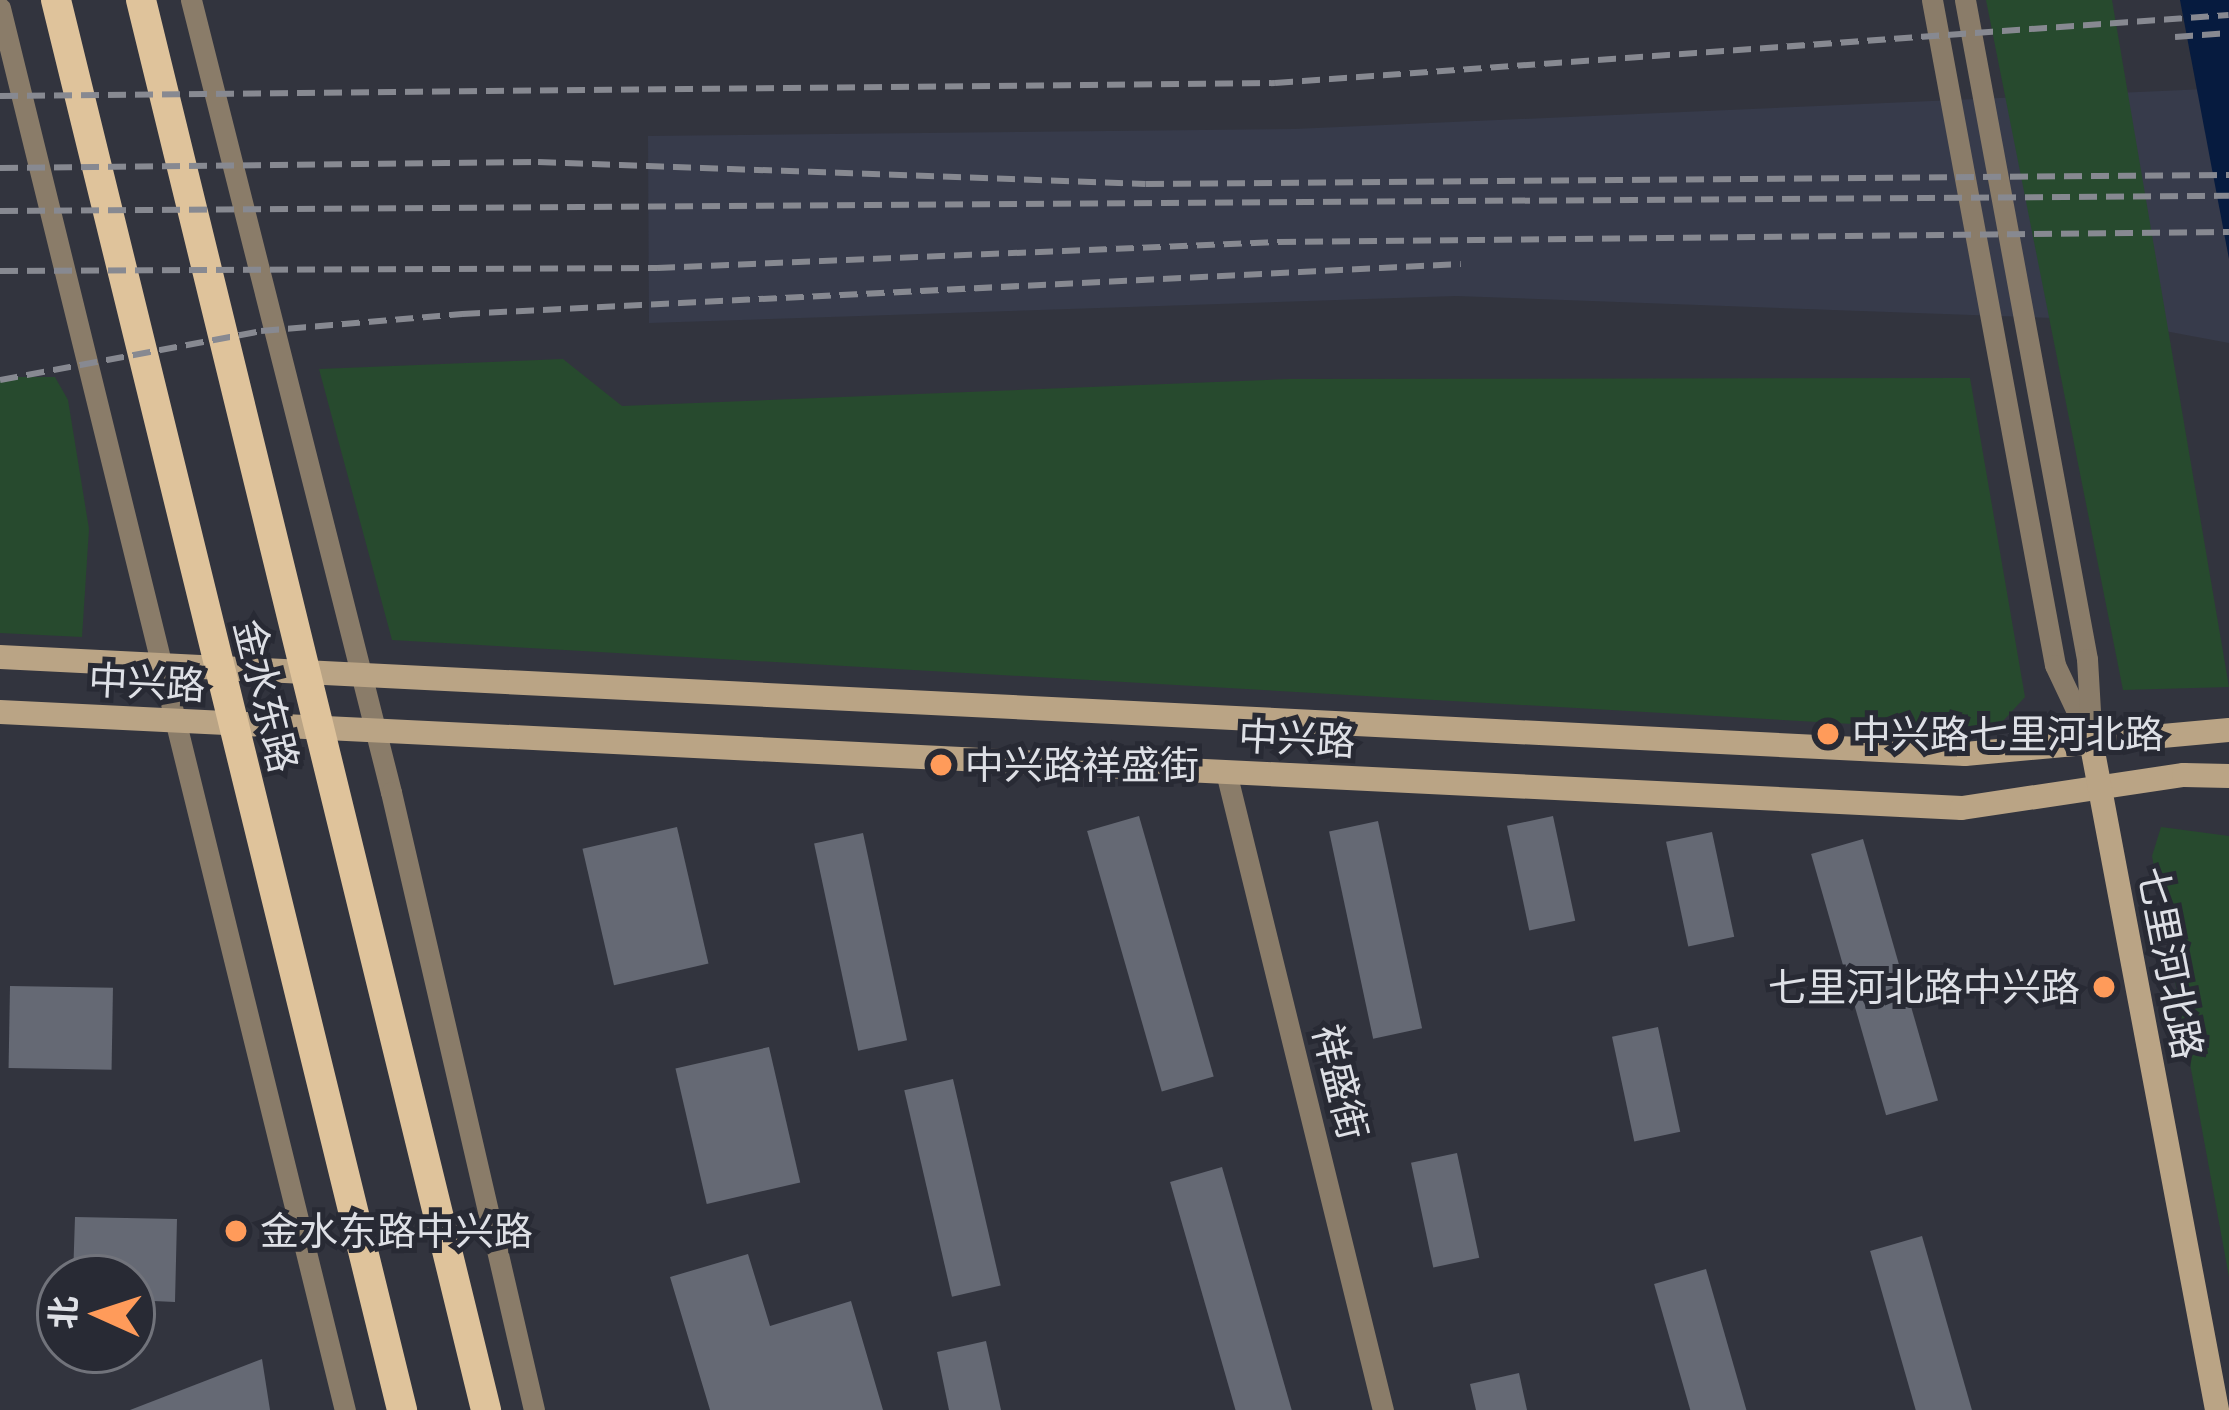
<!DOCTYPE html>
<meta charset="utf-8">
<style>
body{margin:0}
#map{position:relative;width:2229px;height:1410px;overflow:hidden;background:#32343e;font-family:"IBM Plex Sans","Noto Sans SC",sans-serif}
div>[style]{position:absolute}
.built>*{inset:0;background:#373b4b}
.green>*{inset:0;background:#274a2e}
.water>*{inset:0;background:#061b3f}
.building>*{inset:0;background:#656974;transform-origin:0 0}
.street>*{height:21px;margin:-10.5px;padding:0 10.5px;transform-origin:10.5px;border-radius:10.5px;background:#8a7c69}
.secondary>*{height:24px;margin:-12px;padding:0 12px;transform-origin:12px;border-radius:12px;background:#baa485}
.primary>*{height:30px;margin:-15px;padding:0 15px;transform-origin:15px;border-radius:15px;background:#dfc39b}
.rail>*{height:6px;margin-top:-3px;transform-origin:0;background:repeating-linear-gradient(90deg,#878991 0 18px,transparent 0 27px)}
.dots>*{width:33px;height:33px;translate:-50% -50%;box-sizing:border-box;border:6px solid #282a34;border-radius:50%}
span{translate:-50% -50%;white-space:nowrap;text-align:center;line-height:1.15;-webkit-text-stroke:10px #282a34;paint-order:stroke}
.street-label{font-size:39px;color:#dee0e6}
.poi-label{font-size:39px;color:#dee0e6}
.left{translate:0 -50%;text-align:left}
.right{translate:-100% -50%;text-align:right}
.north{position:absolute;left:36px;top:1254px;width:120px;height:120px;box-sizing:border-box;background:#282a34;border:3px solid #71737b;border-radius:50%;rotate:273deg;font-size:33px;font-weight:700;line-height:48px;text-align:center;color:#dee0e6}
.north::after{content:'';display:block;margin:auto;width:42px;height:54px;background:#ff9b5a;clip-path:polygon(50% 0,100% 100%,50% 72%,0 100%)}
</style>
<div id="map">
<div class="built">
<div style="clip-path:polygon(2229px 88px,2229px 343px,2106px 320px,1456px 296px,649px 323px,648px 136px,1294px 129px)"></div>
</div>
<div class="green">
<div style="clip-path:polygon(1986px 0,2112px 0,2229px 687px,2123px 690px)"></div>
<div style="clip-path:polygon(563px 359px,622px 406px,1290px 379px,1970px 378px,2025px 697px,1993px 732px,392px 640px,319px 369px)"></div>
<div style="clip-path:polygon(0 377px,55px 377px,68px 400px,89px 529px,82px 637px,0 633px)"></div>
<div style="clip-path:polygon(2161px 827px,2229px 836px,2229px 1277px,2152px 856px)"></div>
</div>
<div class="water">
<div style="clip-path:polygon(2180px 0,2229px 0,2229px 259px)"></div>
</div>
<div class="building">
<div style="left:1139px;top:816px;width:271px;height:54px;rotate:74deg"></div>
<div style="left:1553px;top:816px;width:107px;height:47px;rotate:78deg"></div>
<div style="left:1378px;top:821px;width:212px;height:50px;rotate:78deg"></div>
<div style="left:677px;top:827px;width:140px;height:97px;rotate:77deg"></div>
<div style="left:1712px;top:832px;width:107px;height:47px;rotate:78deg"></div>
<div style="left:863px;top:833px;width:212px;height:50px;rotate:78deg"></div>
<div style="left:1863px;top:839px;width:272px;height:54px;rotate:74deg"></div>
<div style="left:10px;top:986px;width:103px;height:82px;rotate:1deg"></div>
<div style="left:1658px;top:1027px;width:107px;height:47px;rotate:78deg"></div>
<div style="left:769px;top:1047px;width:139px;height:96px;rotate:77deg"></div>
<div style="left:953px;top:1079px;width:212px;height:50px;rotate:77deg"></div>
<div style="left:1457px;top:1153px;width:107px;height:47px;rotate:78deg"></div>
<div style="left:1222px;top:1167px;width:253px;height:54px;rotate:74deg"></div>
<div style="clip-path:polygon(75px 1217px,177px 1219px,175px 1302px,132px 1300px,132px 1278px,73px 1278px)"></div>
<div style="left:1922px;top:1236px;width:181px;height:54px;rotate:74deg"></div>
<div style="clip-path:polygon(748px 1254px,770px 1326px,851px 1301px,883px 1410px,710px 1410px,670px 1277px)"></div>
<div style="left:1706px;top:1269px;width:147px;height:54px;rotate:74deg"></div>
<div style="clip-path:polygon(986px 1341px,1001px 1410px,949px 1410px,937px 1352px)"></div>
<div style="clip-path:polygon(262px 1359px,270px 1410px,130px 1410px)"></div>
<div style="clip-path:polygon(1519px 1373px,1527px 1410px,1476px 1410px,1470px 1384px)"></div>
</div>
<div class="street">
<div style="left:191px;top:0;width:817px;rotate:75.83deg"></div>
<div style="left:391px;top:792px;width:634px;rotate:76.97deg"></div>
<div style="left:1932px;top:0;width:676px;rotate:79.52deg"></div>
<div style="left:2055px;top:665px;width:84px;rotate:64.7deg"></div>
<div style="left:1965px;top:0;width:670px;rotate:79.51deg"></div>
<div style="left:2087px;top:659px;width:69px;rotate:86.7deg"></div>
<div style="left:0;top:8px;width:1444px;rotate:76.18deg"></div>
<div style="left:1226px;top:772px;width:657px;rotate:76.18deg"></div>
</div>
<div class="secondary">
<div style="left:0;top:657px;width:1967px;rotate:2.83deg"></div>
<div style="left:1965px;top:754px;width:265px;rotate:-5.2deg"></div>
<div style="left:0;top:712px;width:1964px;rotate:2.8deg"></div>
<div style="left:1962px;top:808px;width:224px;rotate:-8.5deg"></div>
<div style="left:2184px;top:775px;width:45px;rotate:1.3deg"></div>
<div style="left:2091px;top:741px;width:681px;rotate:79.33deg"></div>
</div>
<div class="primary">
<div style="left:56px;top:0;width:1452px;rotate:76.21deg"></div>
<div style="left:141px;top:0;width:1452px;rotate:76.25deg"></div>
</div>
<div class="rail">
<div style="left:2175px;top:37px;width:54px;rotate:-4.2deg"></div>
<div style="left:0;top:96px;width:1275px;rotate:-0.58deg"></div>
<div style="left:1275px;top:83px;width:956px;rotate:-4.08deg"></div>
<div style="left:0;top:168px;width:538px;rotate:-0.64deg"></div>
<div style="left:538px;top:162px;width:608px;rotate:2.07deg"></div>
<div style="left:1146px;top:184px;width:1083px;rotate:-0.48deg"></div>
<div style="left:0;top:211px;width:2229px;rotate:-0.39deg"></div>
<div style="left:0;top:271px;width:657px;rotate:-0.26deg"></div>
<div style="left:657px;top:268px;width:622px;rotate:-2.4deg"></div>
<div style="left:1278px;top:242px;width:951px;rotate:-0.6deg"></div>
<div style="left:0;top:380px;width:266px;rotate:-10.6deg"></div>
<div style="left:261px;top:331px;width:202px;rotate:-4.8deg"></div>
<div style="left:462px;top:314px;width:1000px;rotate:-2.87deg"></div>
</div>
<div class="dots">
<div style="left:1828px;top:734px;background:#ff9b5a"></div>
<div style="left:941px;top:765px;background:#ff9b5a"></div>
<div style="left:2104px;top:987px;background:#ff9b5a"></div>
<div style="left:236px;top:1231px;background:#ff9b5a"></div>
</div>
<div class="street-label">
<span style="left:147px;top:683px;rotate:3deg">中兴路</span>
<span style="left:266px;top:696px;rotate:76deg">金水东路</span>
<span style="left:1297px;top:739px;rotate:3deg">中兴路</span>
<span style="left:2170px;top:963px;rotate:79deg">七里河北路</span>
<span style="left:1340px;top:1082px;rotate:76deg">祥盛街</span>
</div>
<div class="poi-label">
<span class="left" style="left:1852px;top:734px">中兴路七里河北路</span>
<span class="left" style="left:965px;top:765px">中兴路祥盛街</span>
<span class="right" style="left:2080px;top:987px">七里河北路中兴路</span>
<span class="left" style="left:260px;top:1231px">金水东路中兴路</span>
</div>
<div class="north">北</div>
</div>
